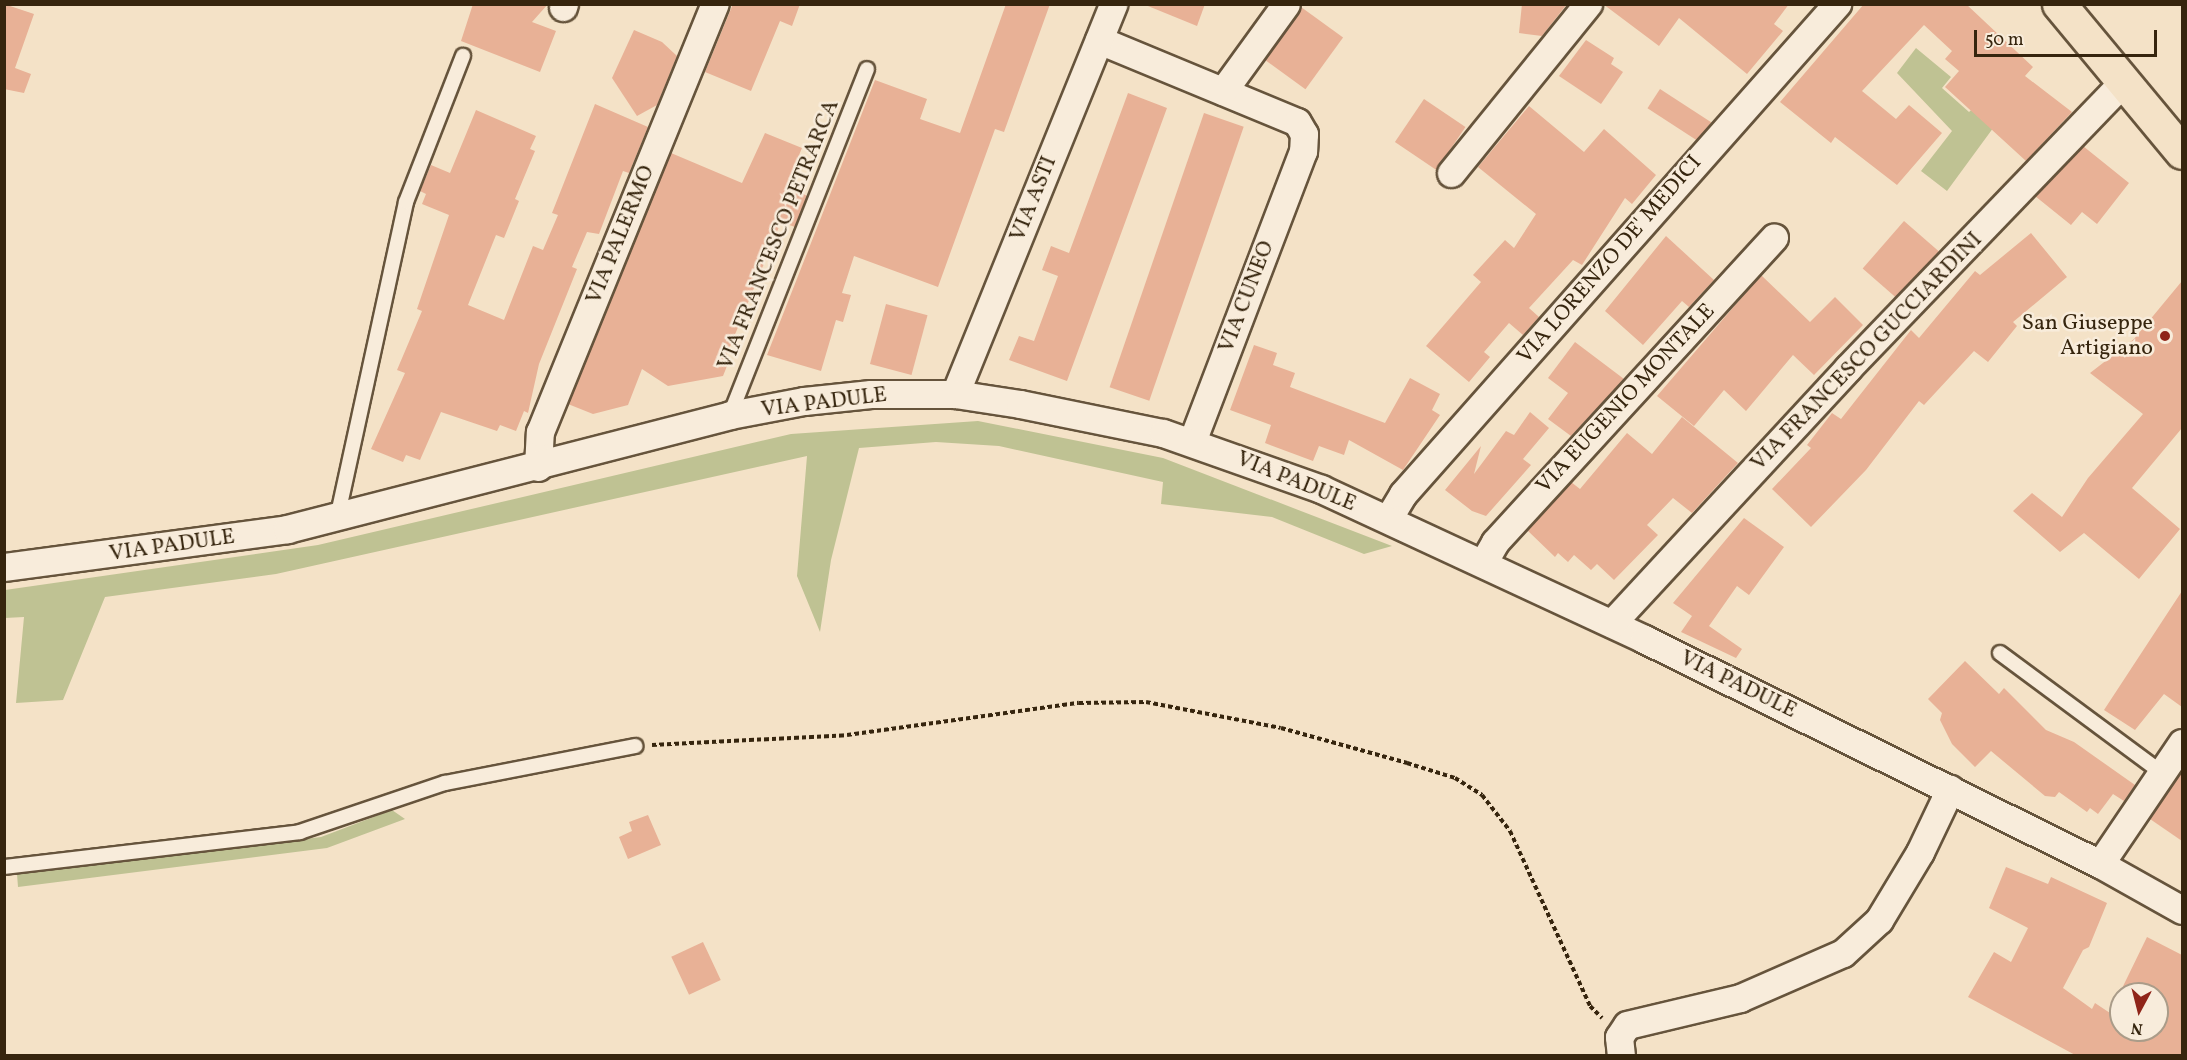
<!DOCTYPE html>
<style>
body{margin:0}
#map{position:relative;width:2187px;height:1060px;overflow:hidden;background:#f4e2c7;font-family:Vollkorn,serif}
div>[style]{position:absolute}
.green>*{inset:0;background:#bfc293}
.building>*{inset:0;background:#e8b196;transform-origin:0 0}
.path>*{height:4px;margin-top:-2px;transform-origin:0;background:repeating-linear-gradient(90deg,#36250e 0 4.5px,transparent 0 7.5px)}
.roads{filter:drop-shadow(2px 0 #66543c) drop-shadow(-2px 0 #66543c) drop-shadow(0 2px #66543c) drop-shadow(0 -2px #66543c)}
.lane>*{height:14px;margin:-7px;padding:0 7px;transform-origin:7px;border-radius:7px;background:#f8ecdb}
.street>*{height:27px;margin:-13.5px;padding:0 13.5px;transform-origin:13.5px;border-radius:13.5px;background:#f8ecdb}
.primary>*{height:33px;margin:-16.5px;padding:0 16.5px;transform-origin:16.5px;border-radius:16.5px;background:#f4e2c7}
.dots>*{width:16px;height:16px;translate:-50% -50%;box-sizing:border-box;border:3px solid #f8ecdb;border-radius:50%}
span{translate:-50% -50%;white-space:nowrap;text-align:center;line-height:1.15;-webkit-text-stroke:5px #f8ecdb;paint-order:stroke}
.street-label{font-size:22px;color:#36250e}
.poi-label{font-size:22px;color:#36250e}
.right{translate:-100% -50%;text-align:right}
.frame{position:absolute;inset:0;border:6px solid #36250e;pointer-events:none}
.north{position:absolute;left:2109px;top:982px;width:60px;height:60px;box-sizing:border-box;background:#f8ecdb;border:2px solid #aa9c89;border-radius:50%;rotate:187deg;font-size:16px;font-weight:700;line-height:24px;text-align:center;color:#36250e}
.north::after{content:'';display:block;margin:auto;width:21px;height:27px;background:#8f2418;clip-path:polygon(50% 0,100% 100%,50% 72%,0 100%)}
.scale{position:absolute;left:1974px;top:30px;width:183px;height:27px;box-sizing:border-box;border:3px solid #36250e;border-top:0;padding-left:8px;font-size:18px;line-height:21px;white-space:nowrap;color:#36250e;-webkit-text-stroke:4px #f8ecdb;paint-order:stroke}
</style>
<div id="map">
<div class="green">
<div style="clip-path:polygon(1916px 48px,1951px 77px,1942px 88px,1969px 112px,1981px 101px,1999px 120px,1947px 191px,1921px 171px,1952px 131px,1897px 73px)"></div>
<div style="clip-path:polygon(978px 421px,1163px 458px,1392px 546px,1364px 554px,1272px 517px,1161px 504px,1163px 482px,999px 446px,936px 442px,859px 448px,831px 560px,820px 632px,797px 576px,807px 456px,276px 574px,105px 597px,63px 700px,16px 703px,24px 617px,5px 618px,5px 590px,318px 545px,791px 434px)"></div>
<div style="clip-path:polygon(392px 810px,405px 819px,327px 848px,18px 887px,17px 874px,321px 837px)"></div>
</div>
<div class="building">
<div style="clip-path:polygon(4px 4px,34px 14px,15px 68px,31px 74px,24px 93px,4px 89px)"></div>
<div style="clip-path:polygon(473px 4px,548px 4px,532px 22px,556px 31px,540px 72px,461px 41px)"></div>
<div style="clip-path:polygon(733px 4px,800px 4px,792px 26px,780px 21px,751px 91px,705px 72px)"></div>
<div style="clip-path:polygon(1006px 4px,1050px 4px,1004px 132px,995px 129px,938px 287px,854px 256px,842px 293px,851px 295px,843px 322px,836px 320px,821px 371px,767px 355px,875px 80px,927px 99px,920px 119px,960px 133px)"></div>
<div style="clip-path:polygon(1143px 4px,1205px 4px,1197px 26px)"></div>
<div style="clip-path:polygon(1522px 4px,1567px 4px,1542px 36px,1519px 33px)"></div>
<div style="clip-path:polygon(1603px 4px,1789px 4px,1774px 24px,1783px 31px,1747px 74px,1679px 18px,1659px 46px)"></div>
<div style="clip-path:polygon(1864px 4px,1966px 4px,2033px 67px,2025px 76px,2072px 112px,2026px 161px,1945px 87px,1959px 71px,1945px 59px,1952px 51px,1924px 25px,1862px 91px,1896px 119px,1909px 105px,1942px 133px,1897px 185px,1835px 137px,1831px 143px,1780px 102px)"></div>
<div style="left:1301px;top:7px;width:52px;height:64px;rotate:36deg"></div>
<div style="clip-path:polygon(634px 30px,662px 42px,677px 56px,657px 105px,637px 116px,612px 78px)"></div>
<div style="clip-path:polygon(1586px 40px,1614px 58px,1611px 64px,1623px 72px,1601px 104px,1559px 76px)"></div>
<div style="left:1660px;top:89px;width:61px;height:23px;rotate:33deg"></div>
<div style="clip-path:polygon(1128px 93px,1167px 108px,1067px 381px,1009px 360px,1019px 336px,1034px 341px,1058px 276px,1042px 270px,1051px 246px,1069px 253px)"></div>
<div style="left:1424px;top:99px;width:50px;height:52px;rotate:34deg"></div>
<div style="clip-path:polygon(595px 104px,648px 127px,629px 173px,623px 171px,599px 234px,587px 232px,572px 267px,577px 269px,539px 364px,528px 413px,524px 411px,516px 431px,500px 425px,497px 431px,441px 412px,420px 460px,406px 455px,403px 462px,371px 449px,405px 373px,397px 370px,422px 311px,417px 309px,449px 215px,422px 204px,426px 194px,420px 191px,431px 165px,450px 173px,476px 110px,536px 136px,530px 149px,535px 151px,515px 199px,519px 201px,504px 238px,496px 235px,468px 305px,504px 320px,533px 246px,543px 250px,558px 215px,552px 213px)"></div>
<div style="clip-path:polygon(1529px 106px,1584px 152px,1604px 129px,1656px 175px,1632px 204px,1625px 198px,1582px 265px,1573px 260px,1529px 308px,1539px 317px,1523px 335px,1509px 323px,1484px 352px,1490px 357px,1469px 382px,1426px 346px,1481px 282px,1473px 275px,1505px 240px,1514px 248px,1536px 214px,1478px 167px)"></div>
<div style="left:1204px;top:113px;width:42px;height:290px;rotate:19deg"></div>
<div style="clip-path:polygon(765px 133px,802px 148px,787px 184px,807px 196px,795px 227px,781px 222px,725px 359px,729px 361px,723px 376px,668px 386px,642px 369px,628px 405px,593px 414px,568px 404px,671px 153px,742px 183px)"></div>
<div style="clip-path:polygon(2083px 146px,2129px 183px,2097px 224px,2082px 212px,2071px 225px,2035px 196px)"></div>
<div style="left:1904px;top:221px;width:46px;height:63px;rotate:41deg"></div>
<div style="clip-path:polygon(2031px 233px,2067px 277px,2013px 322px,2017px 326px,1988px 362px,1974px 351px,1924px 405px,1919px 401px,1866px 470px,1811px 527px,1772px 489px,1811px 448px,1807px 445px,1832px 413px,1841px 419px,1911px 330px,1919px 338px,1975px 271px,1980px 275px)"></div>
<div style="clip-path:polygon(1666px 236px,1714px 280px,1689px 307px,1682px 301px,1643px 345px,1605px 311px)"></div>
<div style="clip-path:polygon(1761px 275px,1810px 322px,1835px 297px,1863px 325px,1814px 375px,1793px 355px,1746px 411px,1724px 390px,1694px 426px,1657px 396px)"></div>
<div style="clip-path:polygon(2182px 281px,2182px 428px,2132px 488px,2180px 529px,2139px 579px,2084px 533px,2060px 552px,2013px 511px,2032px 493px,2062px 517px,2088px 478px,2143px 414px,2090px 373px,2134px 339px)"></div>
<div style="left:886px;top:304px;width:43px;height:62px;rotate:15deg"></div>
<div style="clip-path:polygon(1575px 342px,1624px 379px,1571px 436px,1548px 419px,1568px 393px,1548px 378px)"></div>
<div style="clip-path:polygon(1254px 345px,1277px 353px,1273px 365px,1295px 373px,1290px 387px,1385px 423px,1410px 378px,1440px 394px,1432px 410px,1440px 415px,1403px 470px,1349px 440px,1344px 455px,1319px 446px,1313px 461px,1265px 443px,1271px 425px,1230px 410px)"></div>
<div style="clip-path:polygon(1530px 412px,1549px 428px,1523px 459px,1531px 465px,1486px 516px,1472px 511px,1445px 490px,1481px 446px,1474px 474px,1506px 431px,1514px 435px)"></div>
<div style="clip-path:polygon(1682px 417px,1738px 463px,1692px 513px,1673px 498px,1647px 525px,1658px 535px,1614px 580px,1597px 564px,1591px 570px,1574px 555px,1568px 562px,1558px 553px,1555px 557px,1527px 530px,1571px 482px,1580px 489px,1627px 433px,1652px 454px)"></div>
<div style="clip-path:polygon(1744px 518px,1784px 547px,1749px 595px,1737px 586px,1709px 626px,1742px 649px,1736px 658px,1681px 632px,1692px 616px,1673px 603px)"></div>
<div style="clip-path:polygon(2182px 591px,2182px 707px,2164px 694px,2135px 730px,2104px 710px)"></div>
<div style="clip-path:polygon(1965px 661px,1999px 694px,2004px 688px,2046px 730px,2074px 742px,2135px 785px,2124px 801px,2113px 794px,2098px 814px,2090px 808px,2087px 812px,2059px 792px,2055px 797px,2045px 796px,1991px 751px,1975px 767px,1952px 744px,1940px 720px,1942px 713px,1928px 699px)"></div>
<div style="clip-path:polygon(2182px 770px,2182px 841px,2150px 819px)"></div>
<div style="clip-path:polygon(648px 815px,661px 845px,628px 859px,619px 837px,632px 831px,629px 822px)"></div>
<div style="clip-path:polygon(evenodd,2006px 867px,2048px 884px,2051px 877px,2107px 903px,2089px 947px,2083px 950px,2063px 988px,2092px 1009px,2095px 1003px,2110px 1013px,2147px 937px,2182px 955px,2182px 1056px,2077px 1056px,1968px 997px,1994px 952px,2011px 962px,2028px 928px,1989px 908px,2006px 867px,2121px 994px,2157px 994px,2157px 1030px,2121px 1030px,2121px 994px)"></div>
<div style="left:703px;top:942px;width:42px;height:35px;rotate:65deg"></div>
</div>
<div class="path">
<div style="left:652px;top:745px;width:195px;rotate:-2.9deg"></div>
<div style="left:847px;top:735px;width:234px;rotate:-7.9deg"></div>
<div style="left:1079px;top:703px;width:67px;rotate:-0.9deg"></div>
<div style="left:1146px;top:702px;width:137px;rotate:10.9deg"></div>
<div style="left:1281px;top:728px;width:131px;rotate:15.5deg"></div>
<div style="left:1407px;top:763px;width:50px;rotate:17.4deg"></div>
<div style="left:1455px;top:778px;width:32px;rotate:32deg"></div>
<div style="left:1482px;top:795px;width:46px;rotate:52.1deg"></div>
<div style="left:1510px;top:831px;width:192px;rotate:65.4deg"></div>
<div style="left:1590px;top:1006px;width:17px;rotate:45deg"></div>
</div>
<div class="roads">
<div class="lane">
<div style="left:730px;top:415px;width:372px;rotate:-68.4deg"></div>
<div style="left:338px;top:514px;width:319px;rotate:-77.7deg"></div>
<div style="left:406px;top:202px;width:157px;rotate:-68.7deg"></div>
<div style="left:2000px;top:653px;width:202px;rotate:36.5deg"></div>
<div style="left:4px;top:867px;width:298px;rotate:-6.7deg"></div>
<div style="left:300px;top:832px;width:153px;rotate:-18.7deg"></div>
<div style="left:445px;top:783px;width:194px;rotate:-11deg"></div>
</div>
<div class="street">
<div style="left:563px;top:7px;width:3px;rotate:-72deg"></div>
<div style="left:1099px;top:40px;width:214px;rotate:22.5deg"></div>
<div style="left:1297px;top:122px;width:14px;rotate:60deg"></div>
<div style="left:1304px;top:134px;width:17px;rotate:93deg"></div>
<div style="left:1303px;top:151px;width:311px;rotate:110.9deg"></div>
<div style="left:1223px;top:91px;width:107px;rotate:-54.1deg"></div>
<div style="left:1451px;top:173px;width:218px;rotate:-51deg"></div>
<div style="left:955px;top:394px;width:421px;rotate:-67.9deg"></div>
<div style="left:538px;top:467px;width:35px;rotate:-87deg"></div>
<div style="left:540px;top:432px;width:462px;rotate:-67.8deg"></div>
<div style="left:1388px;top:519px;width:29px;rotate:-59deg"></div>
<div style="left:1403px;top:494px;width:655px;rotate:-48.47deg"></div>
<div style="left:1483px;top:563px;width:24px;rotate:-60deg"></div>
<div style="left:1495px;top:542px;width:413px;rotate:-47.5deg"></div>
<div style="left:4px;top:567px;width:286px;rotate:-7.6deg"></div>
<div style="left:287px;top:529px;width:457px;rotate:-14.4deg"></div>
<div style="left:730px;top:415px;width:75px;rotate:-10.7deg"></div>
<div style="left:804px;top:401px;width:67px;rotate:-6deg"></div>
<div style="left:871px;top:394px;width:84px"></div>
<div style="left:955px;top:394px;width:66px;rotate:8.7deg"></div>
<div style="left:1020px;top:404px;width:146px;rotate:11.5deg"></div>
<div style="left:1163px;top:433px;width:168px;rotate:19.5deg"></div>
<div style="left:1321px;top:489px;width:356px;rotate:24.9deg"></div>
<div style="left:1644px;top:639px;width:508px;rotate:26.26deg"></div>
<div style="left:2100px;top:864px;width:94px;rotate:29.3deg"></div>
<div style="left:1612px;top:623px;width:347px;rotate:-47.2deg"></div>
<div style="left:1848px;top:368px;width:397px;rotate:-46.1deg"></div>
<div style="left:2100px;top:864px;width:146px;rotate:-55.9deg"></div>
<div style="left:1621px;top:1056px;width:19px;rotate:-96deg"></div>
<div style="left:1619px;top:1037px;width:14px;rotate:-56deg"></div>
<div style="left:1627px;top:1025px;width:116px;rotate:-13.4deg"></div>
<div style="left:1740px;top:998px;width:112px;rotate:-23.6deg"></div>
<div style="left:1843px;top:953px;width:49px;rotate:-42.5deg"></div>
<div style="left:1879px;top:920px;width:79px;rotate:-58.9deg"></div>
<div style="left:1920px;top:852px;width:70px;rotate:-64.5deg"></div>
</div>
<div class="primary">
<div style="left:2059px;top:4px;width:192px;rotate:50.3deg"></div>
</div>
</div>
<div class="dots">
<div style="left:2165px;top:336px;background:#8f2418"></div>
</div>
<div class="street-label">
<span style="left:1034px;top:199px;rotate:-68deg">VIA ASTI</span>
<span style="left:621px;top:235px;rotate:-68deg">VIA PALERMO</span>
<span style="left:779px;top:235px;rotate:-68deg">VIA FRANCESCO PETRARCA</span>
<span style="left:1610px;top:260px;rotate:-49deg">VIA LORENZO DE' MEDICI</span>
<span style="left:1247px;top:297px;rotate:-69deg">VIA CUNEO</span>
<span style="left:1867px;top:352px;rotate:-46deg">VIA FRANCESCO GUCCIARDINI</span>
<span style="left:1626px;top:399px;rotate:-47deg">VIA EUGENIO MONTALE</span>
<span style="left:824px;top:403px;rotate:-7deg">VIA PADULE</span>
<span style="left:1296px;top:482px;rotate:22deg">VIA PADULE</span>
<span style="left:172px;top:546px;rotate:-8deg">VIA PADULE</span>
<span style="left:1738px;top:685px;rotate:26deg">VIA PADULE</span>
</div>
<div class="poi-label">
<span class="right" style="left:2153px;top:336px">San Giuseppe<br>Artigiano</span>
</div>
<div class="frame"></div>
<div class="north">N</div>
<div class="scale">50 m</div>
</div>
